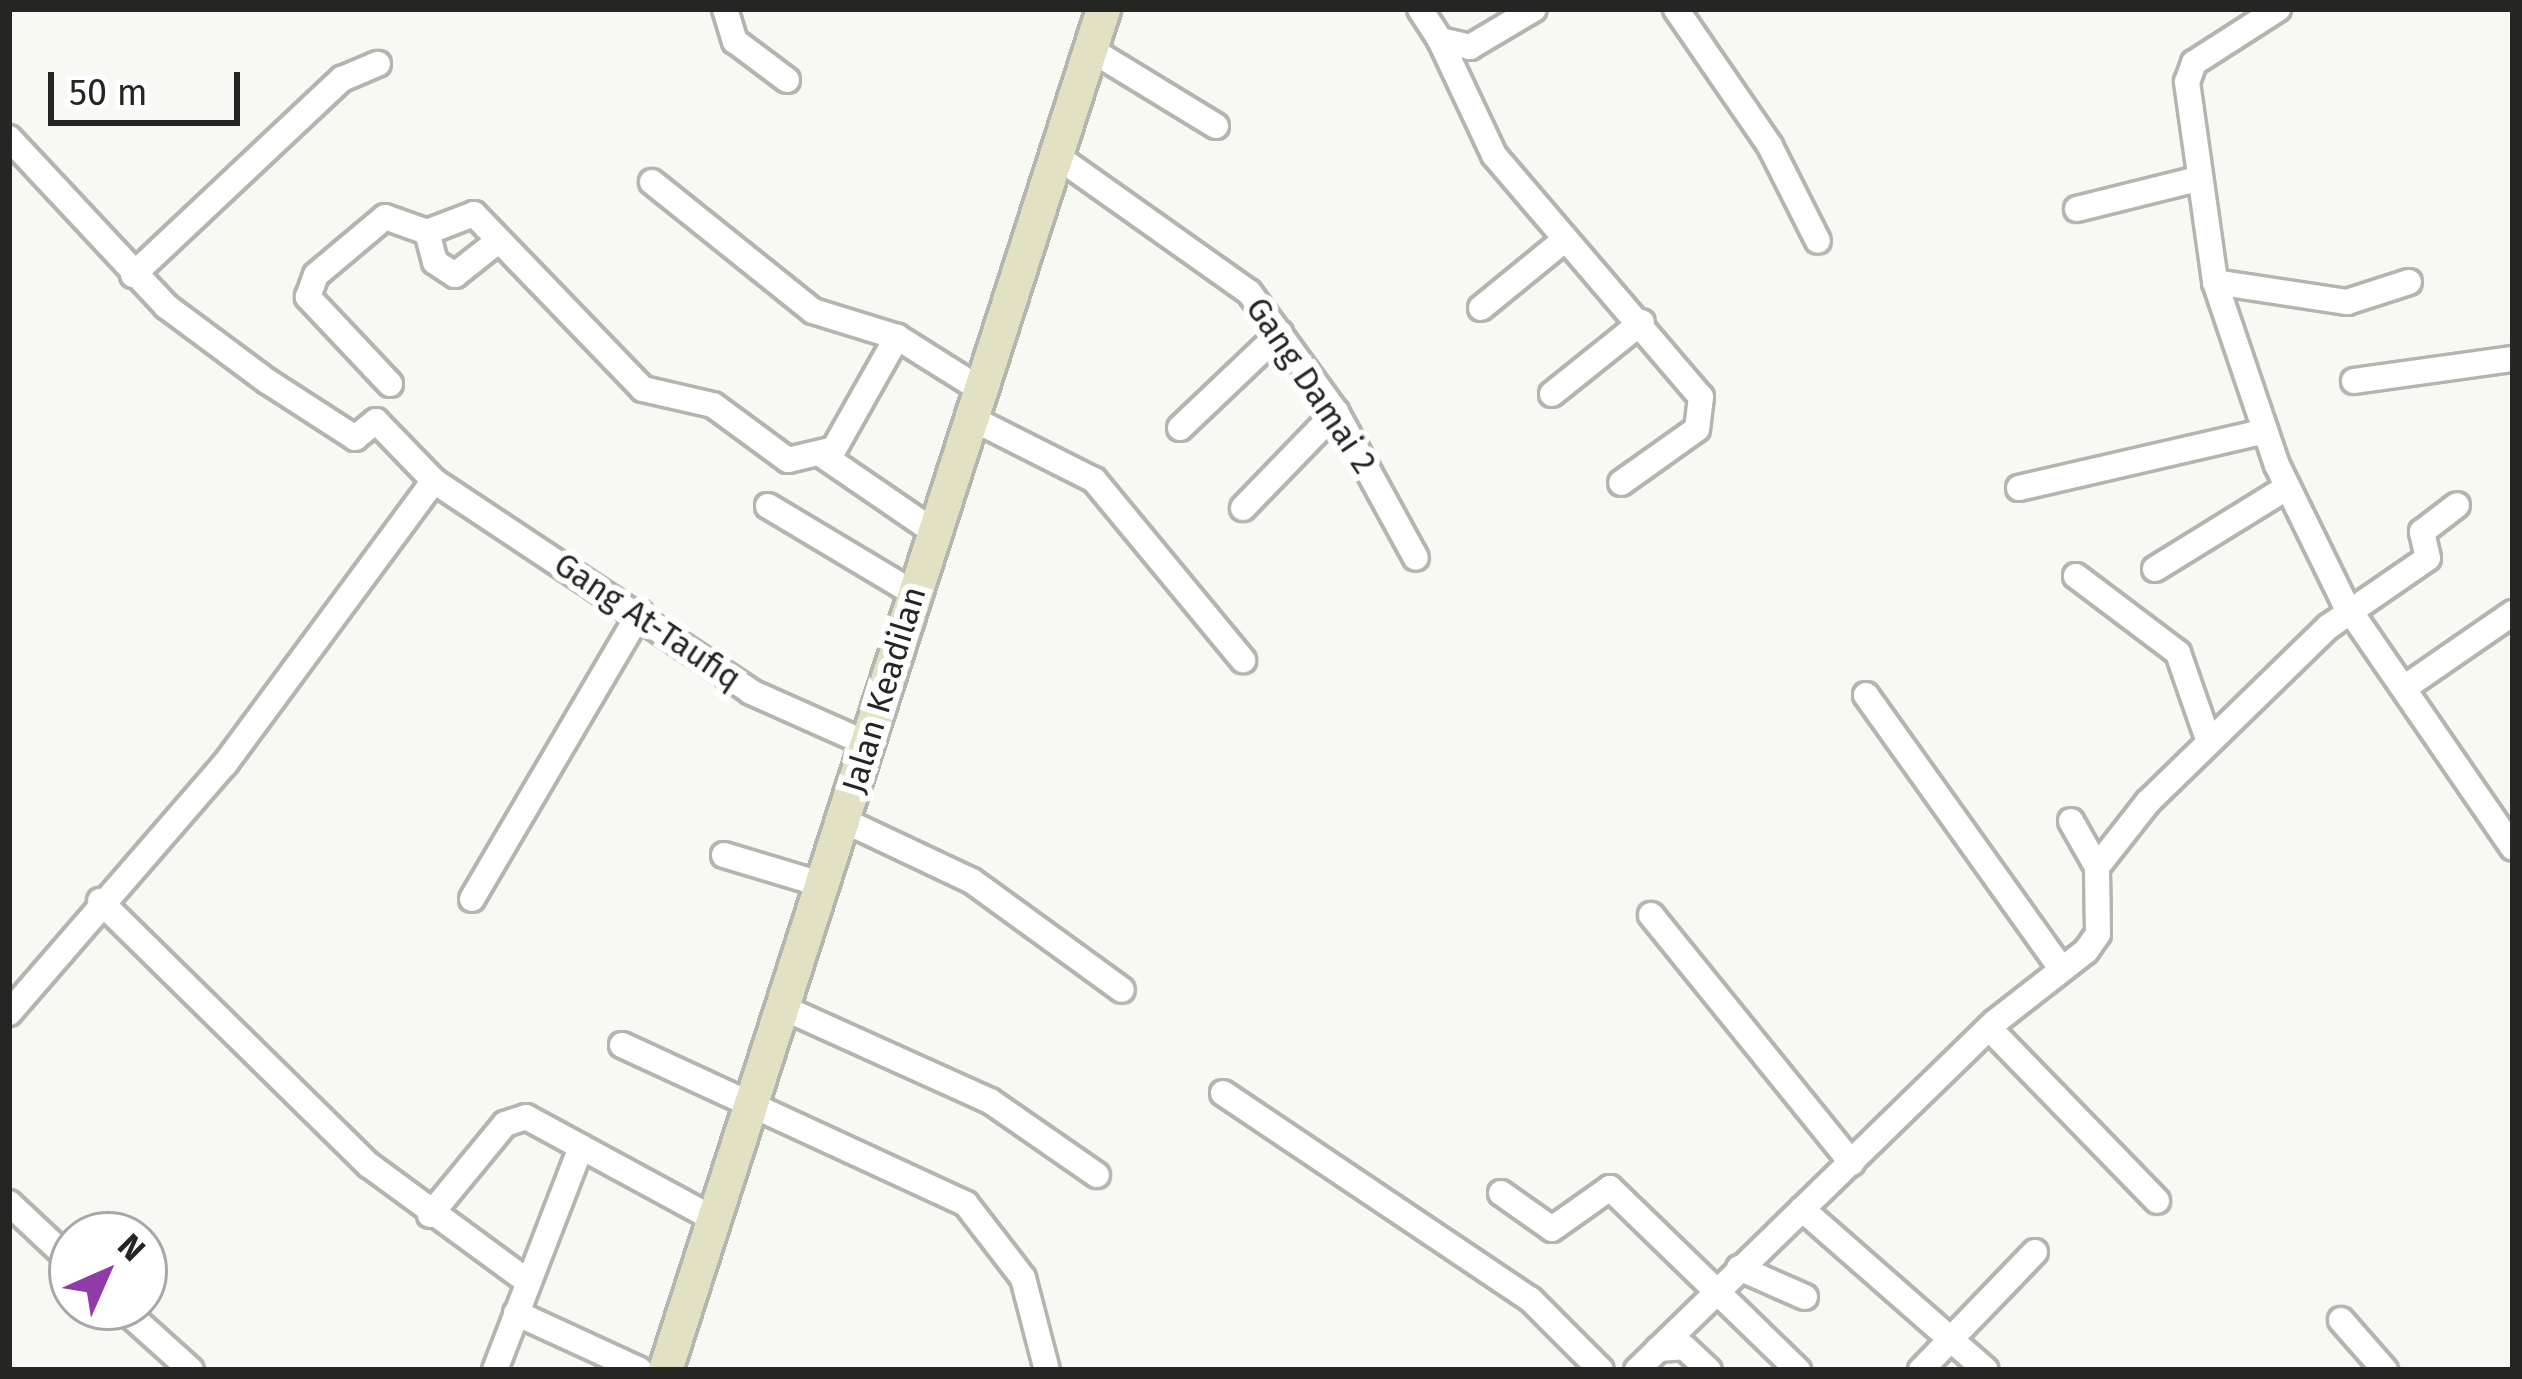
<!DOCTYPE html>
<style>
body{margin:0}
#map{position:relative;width:2522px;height:1379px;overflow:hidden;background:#f9f9f3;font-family:"Fira Sans",sans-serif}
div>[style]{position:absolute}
.roads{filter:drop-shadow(3px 0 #b5b5af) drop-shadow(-3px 0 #b5b5af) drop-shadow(0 3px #b5b5af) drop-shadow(0 -3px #b5b5af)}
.street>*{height:24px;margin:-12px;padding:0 12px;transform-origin:12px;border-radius:12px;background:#fff}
.secondary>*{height:33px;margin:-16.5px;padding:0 16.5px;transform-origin:16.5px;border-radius:16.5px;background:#e2e1c4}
span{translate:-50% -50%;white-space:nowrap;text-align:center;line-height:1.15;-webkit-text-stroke:12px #fff;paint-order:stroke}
.street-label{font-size:33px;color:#252523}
.frame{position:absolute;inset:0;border:12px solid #252523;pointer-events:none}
.north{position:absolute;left:48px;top:1211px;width:120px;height:120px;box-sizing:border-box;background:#fff;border:3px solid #a8a8a7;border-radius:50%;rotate:45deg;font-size:33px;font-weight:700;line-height:48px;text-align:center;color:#252523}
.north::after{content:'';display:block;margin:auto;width:42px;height:54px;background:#903ba8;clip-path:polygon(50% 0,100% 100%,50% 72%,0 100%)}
.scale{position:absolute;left:48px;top:72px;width:192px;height:54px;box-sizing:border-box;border:6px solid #252523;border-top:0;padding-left:15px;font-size:36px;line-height:42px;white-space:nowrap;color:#252523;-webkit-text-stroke:9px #fff;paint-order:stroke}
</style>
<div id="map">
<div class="roads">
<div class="street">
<div style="left:725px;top:9px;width:34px;rotate:73deg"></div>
<div style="left:735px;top:41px;width:65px;rotate:36.9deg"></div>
<div style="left:1420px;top:9px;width:37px;rotate:57deg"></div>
<div style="left:1440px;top:40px;width:31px;rotate:13deg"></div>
<div style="left:1470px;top:47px;width:74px;rotate:-30.7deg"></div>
<div style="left:1676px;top:9px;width:166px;rotate:55.5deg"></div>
<div style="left:1770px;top:146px;width:106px;rotate:63.2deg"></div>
<div style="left:2278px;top:9px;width:100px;rotate:147.3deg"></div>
<div style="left:2194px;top:63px;width:20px;rotate:110deg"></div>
<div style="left:2187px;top:82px;width:202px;rotate:82deg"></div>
<div style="left:2215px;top:282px;width:193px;rotate:71.3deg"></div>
<div style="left:2277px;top:465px;width:153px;rotate:63.9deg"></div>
<div style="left:2344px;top:602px;width:298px;rotate:55.5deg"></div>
<div style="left:1440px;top:40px;width:127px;rotate:64.8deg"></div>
<div style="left:1494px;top:155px;width:318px;rotate:49.5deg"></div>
<div style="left:1701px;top:397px;width:32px;rotate:97deg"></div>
<div style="left:1697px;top:429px;width:93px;rotate:144.6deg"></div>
<div style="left:1093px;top:51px;width:144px;rotate:31.4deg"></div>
<div style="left:9px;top:138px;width:230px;rotate:46.9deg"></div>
<div style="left:166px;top:306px;width:126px;rotate:36.6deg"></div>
<div style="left:267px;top:381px;width:105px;rotate:32.9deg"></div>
<div style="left:355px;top:438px;width:27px;rotate:-39deg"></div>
<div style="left:376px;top:421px;width:83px;rotate:46deg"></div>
<div style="left:434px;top:481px;width:381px;rotate:33.6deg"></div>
<div style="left:751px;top:692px;width:130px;rotate:24deg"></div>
<div style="left:1058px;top:157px;width:234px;rotate:35.3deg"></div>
<div style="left:1249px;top:292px;width:148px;rotate:54.1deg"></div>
<div style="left:1336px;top:412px;width:166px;rotate:61.3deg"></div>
<div style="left:652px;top:182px;width:206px;rotate:38.7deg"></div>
<div style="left:813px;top:311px;width:88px;rotate:17.2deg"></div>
<div style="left:897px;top:337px;width:98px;rotate:32.1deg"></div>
<div style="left:2077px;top:209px;width:120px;rotate:-14deg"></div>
<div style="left:427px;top:232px;width:31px;rotate:75deg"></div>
<div style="left:435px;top:262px;width:24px;rotate:33deg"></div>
<div style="left:455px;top:275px;width:55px;rotate:-38.3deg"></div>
<div style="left:133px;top:275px;width:287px;rotate:-43.2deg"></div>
<div style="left:342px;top:79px;width:39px;rotate:-23deg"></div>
<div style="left:2215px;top:282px;width:134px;rotate:8.6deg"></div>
<div style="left:2347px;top:302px;width:65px;rotate:-17.9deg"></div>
<div style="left:1481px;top:308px;width:104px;rotate:-39.2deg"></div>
<div style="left:2354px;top:381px;width:161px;rotate:-7.9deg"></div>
<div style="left:390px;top:384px;width:120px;rotate:-133.3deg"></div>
<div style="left:308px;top:297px;width:23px;rotate:-70deg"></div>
<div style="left:316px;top:275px;width:90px;rotate:-40deg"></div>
<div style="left:385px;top:217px;width:45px;rotate:19.7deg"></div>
<div style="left:427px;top:232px;width:50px;rotate:-21deg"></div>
<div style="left:474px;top:214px;width:243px;rotate:46deg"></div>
<div style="left:643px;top:389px;width:72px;rotate:12.9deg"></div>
<div style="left:713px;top:405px;width:93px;rotate:36.3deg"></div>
<div style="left:788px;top:460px;width:47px;rotate:-13.4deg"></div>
<div style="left:834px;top:449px;width:129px;rotate:-60.6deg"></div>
<div style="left:1552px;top:394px;width:115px;rotate:-38.7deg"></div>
<div style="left:971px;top:418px;width:138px;rotate:26.8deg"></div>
<div style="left:1094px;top:480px;width:234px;rotate:50.4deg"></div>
<div style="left:1180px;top:428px;width:138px;rotate:-43.5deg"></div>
<div style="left:825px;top:457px;width:131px;rotate:34.4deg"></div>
<div style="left:2019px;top:488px;width:253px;rotate:-13deg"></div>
<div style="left:768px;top:506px;width:171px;rotate:30.9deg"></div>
<div style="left:1243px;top:508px;width:134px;rotate:-45.9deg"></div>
<div style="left:2155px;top:569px;width:156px;rotate:-31.7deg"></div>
<div style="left:2076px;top:576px;width:128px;rotate:37deg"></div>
<div style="left:2178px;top:653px;width:91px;rotate:70.8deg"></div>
<div style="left:2407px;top:686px;width:129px;rotate:-34.6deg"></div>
<div style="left:1866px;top:695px;width:335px;rotate:54.5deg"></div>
<div style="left:845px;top:821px;width:140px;rotate:25.3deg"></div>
<div style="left:972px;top:881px;width:185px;rotate:36deg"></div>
<div style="left:2071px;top:821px;width:53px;rotate:60.5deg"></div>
<div style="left:724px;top:855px;width:104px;rotate:16.7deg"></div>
<div style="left:472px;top:899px;width:332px;rotate:-59.6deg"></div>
<div style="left:100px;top:901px;width:377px;rotate:44.5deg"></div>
<div style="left:369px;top:1165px;width:197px;rotate:36.3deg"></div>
<div style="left:1651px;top:915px;width:319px;rotate:51deg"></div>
<div style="left:784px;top:1008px;width:226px;rotate:24.3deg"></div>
<div style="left:990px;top:1101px;width:130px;rotate:34.7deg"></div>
<div style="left:9px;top:1013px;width:330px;rotate:-49.1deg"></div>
<div style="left:225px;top:764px;width:352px;rotate:-53.6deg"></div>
<div style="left:1989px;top:1028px;width:241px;rotate:45.8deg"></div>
<div style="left:622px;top:1045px;width:379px;rotate:24.8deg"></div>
<div style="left:966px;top:1204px;width:93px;rotate:52.4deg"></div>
<div style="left:1023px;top:1278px;width:95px;rotate:75.4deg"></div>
<div style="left:1223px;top:1093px;width:370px;rotate:33.9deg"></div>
<div style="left:1530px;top:1299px;width:100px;rotate:45deg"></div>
<div style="left:1501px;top:1193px;width:62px;rotate:35.2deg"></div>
<div style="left:1552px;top:1229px;width:71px;rotate:-35.3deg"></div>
<div style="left:1610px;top:1188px;width:262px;rotate:44.1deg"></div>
<div style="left:9px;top:1203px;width:86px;rotate:43.1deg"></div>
<div style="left:1802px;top:1209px;width:244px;rotate:41.2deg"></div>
<div style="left:430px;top:1215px;width:118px;rotate:-50.5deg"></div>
<div style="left:505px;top:1124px;width:22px;rotate:-18deg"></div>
<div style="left:526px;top:1117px;width:216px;rotate:28.5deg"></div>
<div style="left:1739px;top:1268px;width:72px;rotate:23.7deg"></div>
<div style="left:121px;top:1307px;width:94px;rotate:42deg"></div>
<div style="left:516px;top:1313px;width:136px;rotate:24.7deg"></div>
<div style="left:2341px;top:1320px;width:67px;rotate:48.7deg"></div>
<div style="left:1658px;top:1349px;width:26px;rotate:-4deg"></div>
<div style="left:1684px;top:1347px;width:34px;rotate:43deg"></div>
<div style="left:495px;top:1370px;width:239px;rotate:-68.9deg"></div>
<div style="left:1637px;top:1370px;width:499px;rotate:-44.2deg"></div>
<div style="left:1995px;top:1022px;width:115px;rotate:-38deg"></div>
<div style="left:2086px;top:951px;width:21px;rotate:-55deg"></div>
<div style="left:2098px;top:934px;width:67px;rotate:-90.9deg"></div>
<div style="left:2097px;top:867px;width:83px;rotate:-51.9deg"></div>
<div style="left:2148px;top:802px;width:251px;rotate:-44.2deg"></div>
<div style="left:2328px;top:627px;width:121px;rotate:-34.6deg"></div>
<div style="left:2428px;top:558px;width:27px;rotate:-103deg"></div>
<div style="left:2422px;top:532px;width:44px;rotate:-37.6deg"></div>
<div style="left:1921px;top:1370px;width:164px;rotate:-46deg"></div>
</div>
<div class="secondary">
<div style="left:665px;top:1370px;width:1430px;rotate:-72.16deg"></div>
</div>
</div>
<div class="street-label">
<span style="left:1310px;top:386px;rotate:56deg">Gang Damai 2</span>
<span style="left:647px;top:622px;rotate:34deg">Gang At-Taufiq</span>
<span style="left:885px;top:690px;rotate:-73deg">Jalan Keadilan</span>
</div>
<div class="frame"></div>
<div class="north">N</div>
<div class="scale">50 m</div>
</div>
